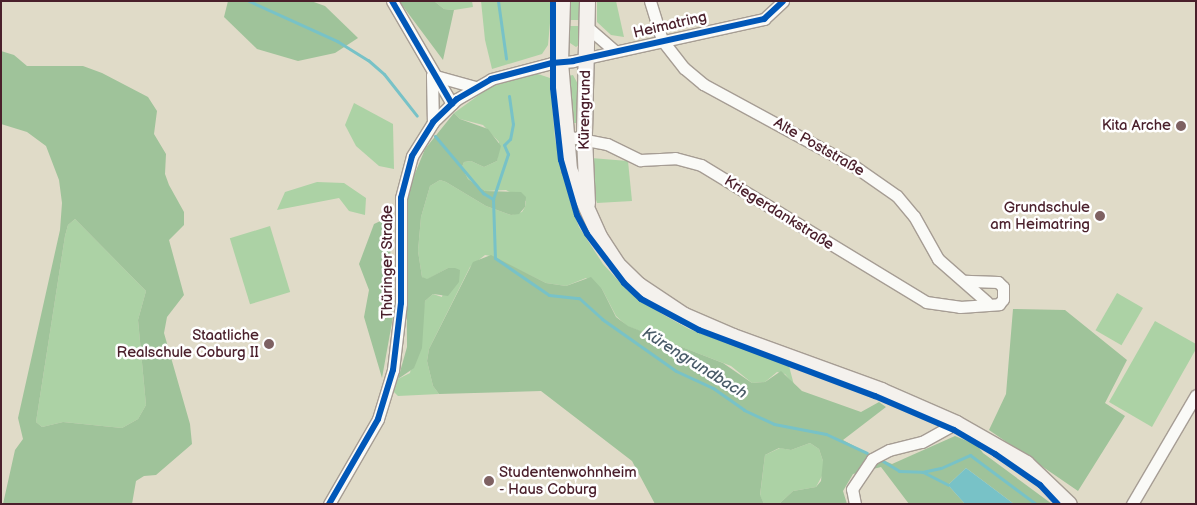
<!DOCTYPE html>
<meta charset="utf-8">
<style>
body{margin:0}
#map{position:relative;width:1197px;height:505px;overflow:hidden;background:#e0dbc8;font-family:"Balsamiq Sans",sans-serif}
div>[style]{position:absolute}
.green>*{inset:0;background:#acd2a5;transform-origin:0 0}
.forest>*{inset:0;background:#9fc39a}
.water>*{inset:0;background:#78c2c7}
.stream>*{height:3px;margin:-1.5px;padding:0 1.5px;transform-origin:1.5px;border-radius:1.5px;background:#78c2c7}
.roads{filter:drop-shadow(1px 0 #a69d94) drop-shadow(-1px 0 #a69d94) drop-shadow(0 1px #a69d94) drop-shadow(0 -1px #a69d94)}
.minor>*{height:11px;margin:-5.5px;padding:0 5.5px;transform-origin:5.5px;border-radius:5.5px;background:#fafaf7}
.secondary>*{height:15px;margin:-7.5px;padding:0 7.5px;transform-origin:7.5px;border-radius:7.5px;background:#f4f1ed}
.cycleway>*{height:6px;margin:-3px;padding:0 3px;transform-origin:3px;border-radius:3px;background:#0057b8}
.dots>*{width:14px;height:14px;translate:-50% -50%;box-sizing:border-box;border:2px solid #fff;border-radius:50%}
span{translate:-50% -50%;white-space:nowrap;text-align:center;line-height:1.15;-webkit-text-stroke:5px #fff;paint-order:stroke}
.street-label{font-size:15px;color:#4a1f2b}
.poi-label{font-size:15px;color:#4a1f2b}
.right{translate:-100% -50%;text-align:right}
.left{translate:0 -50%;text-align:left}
.water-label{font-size:16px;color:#4a5c69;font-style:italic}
.frame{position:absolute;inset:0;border:2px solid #4a1f2b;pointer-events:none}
</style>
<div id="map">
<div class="green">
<div style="clip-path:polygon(434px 1px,472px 1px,473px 7px,454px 10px,444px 9px)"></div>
<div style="clip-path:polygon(481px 1px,552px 1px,548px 45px,542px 54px,492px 69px,485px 40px)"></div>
<div style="left:567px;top:1px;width:15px;height:19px"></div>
<div style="clip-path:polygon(597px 1px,616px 1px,624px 37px,611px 35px,597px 22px)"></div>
<div style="clip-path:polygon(566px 26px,582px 26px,580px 44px,576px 47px,567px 41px)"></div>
<div style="clip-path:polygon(535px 73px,550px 78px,555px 139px,571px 205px,579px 227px,603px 264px,627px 290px,662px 314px,689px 329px,789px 366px,794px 385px,785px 374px,777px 372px,765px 382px,752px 383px,731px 366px,627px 326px,616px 316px,602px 289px,586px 278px,566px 286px,546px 283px,491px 256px,485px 255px,470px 267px,429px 349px,427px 361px,433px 386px,439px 394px,398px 396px,393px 391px,398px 379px,410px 373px,425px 301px,433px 294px,442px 297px,448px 268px,426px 280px,422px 277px,418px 251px,421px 217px,430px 186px,440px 180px,446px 182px,486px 206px,511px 215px,522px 212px,525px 207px,526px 201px,506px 190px,485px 191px,468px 179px,462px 167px,464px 162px,471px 161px,484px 167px,497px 161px,499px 142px,483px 125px,460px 119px,454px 113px,490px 87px)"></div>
<div style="clip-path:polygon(573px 75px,579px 86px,576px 123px,572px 123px,568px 76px)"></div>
<div style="clip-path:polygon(354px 103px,393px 124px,394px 169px,379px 166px,356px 146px,345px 125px)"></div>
<div style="clip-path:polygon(591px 158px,628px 161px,632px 201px,597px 203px,590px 181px)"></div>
<div style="clip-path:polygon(317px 182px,344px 183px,366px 198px,365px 215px,349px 211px,339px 198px,277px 210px,285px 192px)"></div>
<div style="clip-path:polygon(75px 219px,146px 291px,138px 320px,146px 405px,138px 419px,122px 428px,63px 422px,42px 427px,36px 422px,65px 236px,68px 225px)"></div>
<div style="left:270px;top:226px;width:69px;height:42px;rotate:73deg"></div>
<div style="left:1117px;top:293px;width:30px;height:43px;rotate:30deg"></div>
<div style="clip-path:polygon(1155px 321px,1196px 344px,1196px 349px,1152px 427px,1109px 402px)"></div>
<div style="clip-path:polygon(810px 443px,819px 449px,823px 461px,823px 474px,816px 487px,793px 491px,779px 504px,764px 504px,760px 496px,765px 455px,780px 448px,791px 450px)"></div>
</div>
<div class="forest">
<div style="clip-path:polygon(228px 1px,311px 1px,325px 6px,358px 38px,335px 53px,298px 61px,257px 49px,224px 17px)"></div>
<div style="clip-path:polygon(399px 1px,434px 1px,444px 9px,454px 10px,443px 60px)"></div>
<div style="clip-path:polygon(evenodd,1px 51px,14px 55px,27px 66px,83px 66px,102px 73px,148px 97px,157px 111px,154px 134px,166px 154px,165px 174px,169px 185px,184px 212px,184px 225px,169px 240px,184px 295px,167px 317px,164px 333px,190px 424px,192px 444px,156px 475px,144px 476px,136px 481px,132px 504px,3px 504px,15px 450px,23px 439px,18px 418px,60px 230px,62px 203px,59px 180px,46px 146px,27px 132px,1px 124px,1px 51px,75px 219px,146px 291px,138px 320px,146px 405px,138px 419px,122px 428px,63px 422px,42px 427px,36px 422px,65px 236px,68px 225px,75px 219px)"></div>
<div style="clip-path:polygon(454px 113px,460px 119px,488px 129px,501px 146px,497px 161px,484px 167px,471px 161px,464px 162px,462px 167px,468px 179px,485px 191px,521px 192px,526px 197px,525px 207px,519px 214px,511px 215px,486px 206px,446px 182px,440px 180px,430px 186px,421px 217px,418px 251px,422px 277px,427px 279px,448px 268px,455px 268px,460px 270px,459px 282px,448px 296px,433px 294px,425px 301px,422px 348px,414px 368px,398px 379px,407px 347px,406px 195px,425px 149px)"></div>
<div style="clip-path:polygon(389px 217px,393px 317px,382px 378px,364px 317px,369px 290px,359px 264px,374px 224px)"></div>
<div style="clip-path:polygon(491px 255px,546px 283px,566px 286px,591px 277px,602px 289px,616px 317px,628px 326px,723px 363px,752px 383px,765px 382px,781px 371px,802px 391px,861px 412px,879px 402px,886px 407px,843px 440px,867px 453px,892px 464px,955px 436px,977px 445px,983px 453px,1052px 504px,1014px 504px,966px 468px,948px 485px,965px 504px,909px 504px,881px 467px,853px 474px,843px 491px,847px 504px,779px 504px,793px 491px,816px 487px,821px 481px,823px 461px,819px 449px,810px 443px,791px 450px,779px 448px,765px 455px,760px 495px,764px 504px,655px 504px,632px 461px,541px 391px,439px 394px,433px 386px,427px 361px,429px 349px,473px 262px)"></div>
<div style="clip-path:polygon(1013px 309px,1065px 310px,1127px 360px,1105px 403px,1125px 416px,1078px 491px,989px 430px,1006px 394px)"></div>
</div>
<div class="water">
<div style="clip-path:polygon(966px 468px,1014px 504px,965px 504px,948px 485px)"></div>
</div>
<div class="stream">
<div style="left:249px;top:1px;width:97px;rotate:24.4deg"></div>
<div style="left:337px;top:41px;width:36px;rotate:32deg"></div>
<div style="left:368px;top:60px;width:21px;rotate:41deg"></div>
<div style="left:384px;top:74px;width:53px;rotate:51.8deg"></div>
<div style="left:498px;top:1px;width:58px;rotate:82deg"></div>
<div style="left:509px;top:96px;width:28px;rotate:82deg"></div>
<div style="left:513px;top:124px;width:15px;rotate:101deg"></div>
<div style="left:510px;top:139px;width:8px;rotate:135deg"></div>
<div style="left:504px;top:145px;width:10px;rotate:66deg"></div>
<div style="left:508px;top:154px;width:47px;rotate:108.4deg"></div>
<div style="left:493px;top:199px;width:59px;rotate:88.1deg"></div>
<div style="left:495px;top:258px;width:65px;rotate:34.4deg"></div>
<div style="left:549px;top:295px;width:30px;rotate:6deg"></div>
<div style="left:579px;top:298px;width:31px;rotate:42deg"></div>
<div style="left:602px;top:319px;width:90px;rotate:35.1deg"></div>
<div style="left:676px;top:371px;width:41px;rotate:24.7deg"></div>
<div style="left:713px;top:388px;width:38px;rotate:35deg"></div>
<div style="left:744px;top:410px;width:33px;rotate:25deg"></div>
<div style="left:774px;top:424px;width:53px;rotate:10.9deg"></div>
<div style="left:826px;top:434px;width:45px;rotate:24.9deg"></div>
<div style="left:435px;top:136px;width:75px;rotate:49.9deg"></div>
<div style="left:483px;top:193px;width:12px;rotate:31deg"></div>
<div style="left:881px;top:460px;width:21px;rotate:31deg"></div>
<div style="left:899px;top:471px;width:23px;rotate:2deg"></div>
<div style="left:922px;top:472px;width:19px;rotate:-12deg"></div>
<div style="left:941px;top:468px;width:32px;rotate:-24deg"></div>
<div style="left:970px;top:455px;width:82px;rotate:36.6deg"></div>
<div style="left:923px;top:472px;width:28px;rotate:27deg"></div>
</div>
<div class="roads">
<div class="minor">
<div style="left:392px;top:1px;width:119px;rotate:59.8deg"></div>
<div style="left:650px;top:1px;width:41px;rotate:72.9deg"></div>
<div style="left:662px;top:40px;width:36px;rotate:52deg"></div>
<div style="left:684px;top:68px;width:25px;rotate:40deg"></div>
<div style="left:703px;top:84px;width:172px;rotate:28.5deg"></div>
<div style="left:854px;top:166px;width:52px;rotate:34.9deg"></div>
<div style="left:897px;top:196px;width:26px;rotate:50deg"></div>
<div style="left:914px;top:216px;width:49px;rotate:60.8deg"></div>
<div style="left:938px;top:259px;width:65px;rotate:41.3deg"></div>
<div style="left:586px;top:26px;width:38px;rotate:41deg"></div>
<div style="left:432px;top:75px;width:45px;rotate:15.6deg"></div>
<div style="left:432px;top:76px;width:46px;rotate:88.8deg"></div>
<div style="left:565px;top:136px;width:43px;rotate:10.8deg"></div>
<div style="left:607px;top:144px;width:37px;rotate:26deg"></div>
<div style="left:640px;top:160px;width:35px;rotate:-3deg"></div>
<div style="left:675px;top:158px;width:27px;rotate:15deg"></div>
<div style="left:701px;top:165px;width:263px;rotate:31.3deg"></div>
<div style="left:926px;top:302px;width:34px;rotate:8deg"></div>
<div style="left:960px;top:307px;width:39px;rotate:-4deg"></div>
<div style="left:999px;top:304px;width:6px;rotate:-51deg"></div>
<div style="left:1003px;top:299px;width:12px;rotate:-90deg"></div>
<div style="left:1003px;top:287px;width:7px;rotate:-135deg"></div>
<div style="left:998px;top:282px;width:34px;rotate:-178deg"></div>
<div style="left:329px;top:504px;width:98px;rotate:-60deg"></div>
<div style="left:378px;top:419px;width:51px;rotate:-73deg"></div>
<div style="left:393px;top:370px;width:67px;rotate:-83.2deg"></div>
<div style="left:401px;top:303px;width:105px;rotate:-90deg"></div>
<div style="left:401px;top:198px;width:43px;rotate:-75.3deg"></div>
<div style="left:412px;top:156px;width:40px;rotate:-58deg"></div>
<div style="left:433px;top:122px;width:33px;rotate:-44deg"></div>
<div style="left:457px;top:99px;width:39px;rotate:-30deg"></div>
<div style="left:491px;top:79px;width:63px;rotate:-14.7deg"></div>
<div style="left:552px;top:63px;width:21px;rotate:-5deg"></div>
<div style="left:573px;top:61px;width:196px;rotate:-12.4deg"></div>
<div style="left:764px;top:19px;width:26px;rotate:-43deg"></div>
<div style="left:855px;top:504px;width:15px;rotate:-101deg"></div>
<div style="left:852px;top:489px;width:36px;rotate:-56deg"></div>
<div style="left:872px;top:459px;width:19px;rotate:-28deg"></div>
<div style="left:889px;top:450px;width:34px;rotate:-14deg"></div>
<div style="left:922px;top:442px;width:39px;rotate:-29deg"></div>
<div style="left:1132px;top:504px;width:126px;rotate:-59.6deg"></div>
</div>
<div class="secondary">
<div style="left:562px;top:1px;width:61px;rotate:91.9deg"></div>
<div style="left:560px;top:62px;width:107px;rotate:85.2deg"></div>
<div style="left:569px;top:169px;width:73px;rotate:65.9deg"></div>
<div style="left:599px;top:236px;width:33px;rotate:57deg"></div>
<div style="left:617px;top:264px;width:30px;rotate:44deg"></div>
<div style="left:639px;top:285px;width:54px;rotate:33.7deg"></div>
<div style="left:684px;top:315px;width:53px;rotate:23.2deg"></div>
<div style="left:733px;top:336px;width:158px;rotate:20deg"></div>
<div style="left:881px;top:390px;width:82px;rotate:23.7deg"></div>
<div style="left:956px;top:423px;width:81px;rotate:29.7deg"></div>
<div style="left:1026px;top:463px;width:59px;rotate:43.6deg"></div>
<div style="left:587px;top:1px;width:136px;rotate:91.3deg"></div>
<div style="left:584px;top:137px;width:66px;rotate:87.4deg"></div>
</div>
</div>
<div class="cycleway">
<div style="left:392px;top:1px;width:119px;rotate:59.8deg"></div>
<div style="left:553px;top:1px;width:87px;rotate:90deg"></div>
<div style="left:553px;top:88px;width:72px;rotate:83.7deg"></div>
<div style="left:561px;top:160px;width:57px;rotate:73.8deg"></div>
<div style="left:577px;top:215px;width:21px;rotate:62deg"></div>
<div style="left:587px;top:234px;width:61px;rotate:52.9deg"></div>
<div style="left:624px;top:283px;width:23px;rotate:43deg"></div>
<div style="left:641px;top:299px;width:66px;rotate:28.1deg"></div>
<div style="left:699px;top:330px;width:188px;rotate:20.6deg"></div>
<div style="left:875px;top:396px;width:86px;rotate:23.3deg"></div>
<div style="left:954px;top:430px;width:48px;rotate:30.3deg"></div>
<div style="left:995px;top:454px;width:55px;rotate:34.6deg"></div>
<div style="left:1040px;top:485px;width:26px;rotate:47deg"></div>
<div style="left:329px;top:504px;width:98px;rotate:-60deg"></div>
<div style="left:378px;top:419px;width:51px;rotate:-73deg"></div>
<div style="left:393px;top:370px;width:67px;rotate:-83.2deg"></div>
<div style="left:401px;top:303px;width:105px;rotate:-90deg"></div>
<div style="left:401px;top:198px;width:43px;rotate:-75.3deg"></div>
<div style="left:412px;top:156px;width:40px;rotate:-58deg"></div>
<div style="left:433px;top:122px;width:33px;rotate:-44deg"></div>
<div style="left:457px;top:99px;width:39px;rotate:-30deg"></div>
<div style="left:491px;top:79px;width:63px;rotate:-14.7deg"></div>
<div style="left:552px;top:63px;width:21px;rotate:-5deg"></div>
<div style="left:573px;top:61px;width:196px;rotate:-12.4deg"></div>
<div style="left:764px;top:19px;width:26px;rotate:-43deg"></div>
</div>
<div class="dots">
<div style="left:1181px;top:126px;background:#7e6162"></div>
<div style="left:1100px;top:216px;background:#7e6162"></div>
<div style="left:269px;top:344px;background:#7e6162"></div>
<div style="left:489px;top:481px;background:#7e6162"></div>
</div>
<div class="street-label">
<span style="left:670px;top:25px;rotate:-13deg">Heimatring</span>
<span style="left:585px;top:110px;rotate:-89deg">Kürengrund</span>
<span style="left:819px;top:147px;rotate:30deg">Alte Poststraße</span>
<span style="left:779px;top:213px;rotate:32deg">Kriegerdankstraße</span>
<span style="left:388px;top:262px;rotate:-90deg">Thüringer Straße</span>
</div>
<div class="poi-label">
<span class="right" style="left:1171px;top:126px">Kita Arche</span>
<span class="right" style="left:1090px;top:216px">Grundschule<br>am Heimatring</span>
<span class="right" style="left:259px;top:344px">Staatliche<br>Realschule Coburg II</span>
<span class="left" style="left:499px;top:481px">Studentenwohnheim<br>- Haus Coburg</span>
</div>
<div class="water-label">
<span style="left:694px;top:364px;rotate:32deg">Kürengrundbach</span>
</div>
<div class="frame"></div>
</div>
